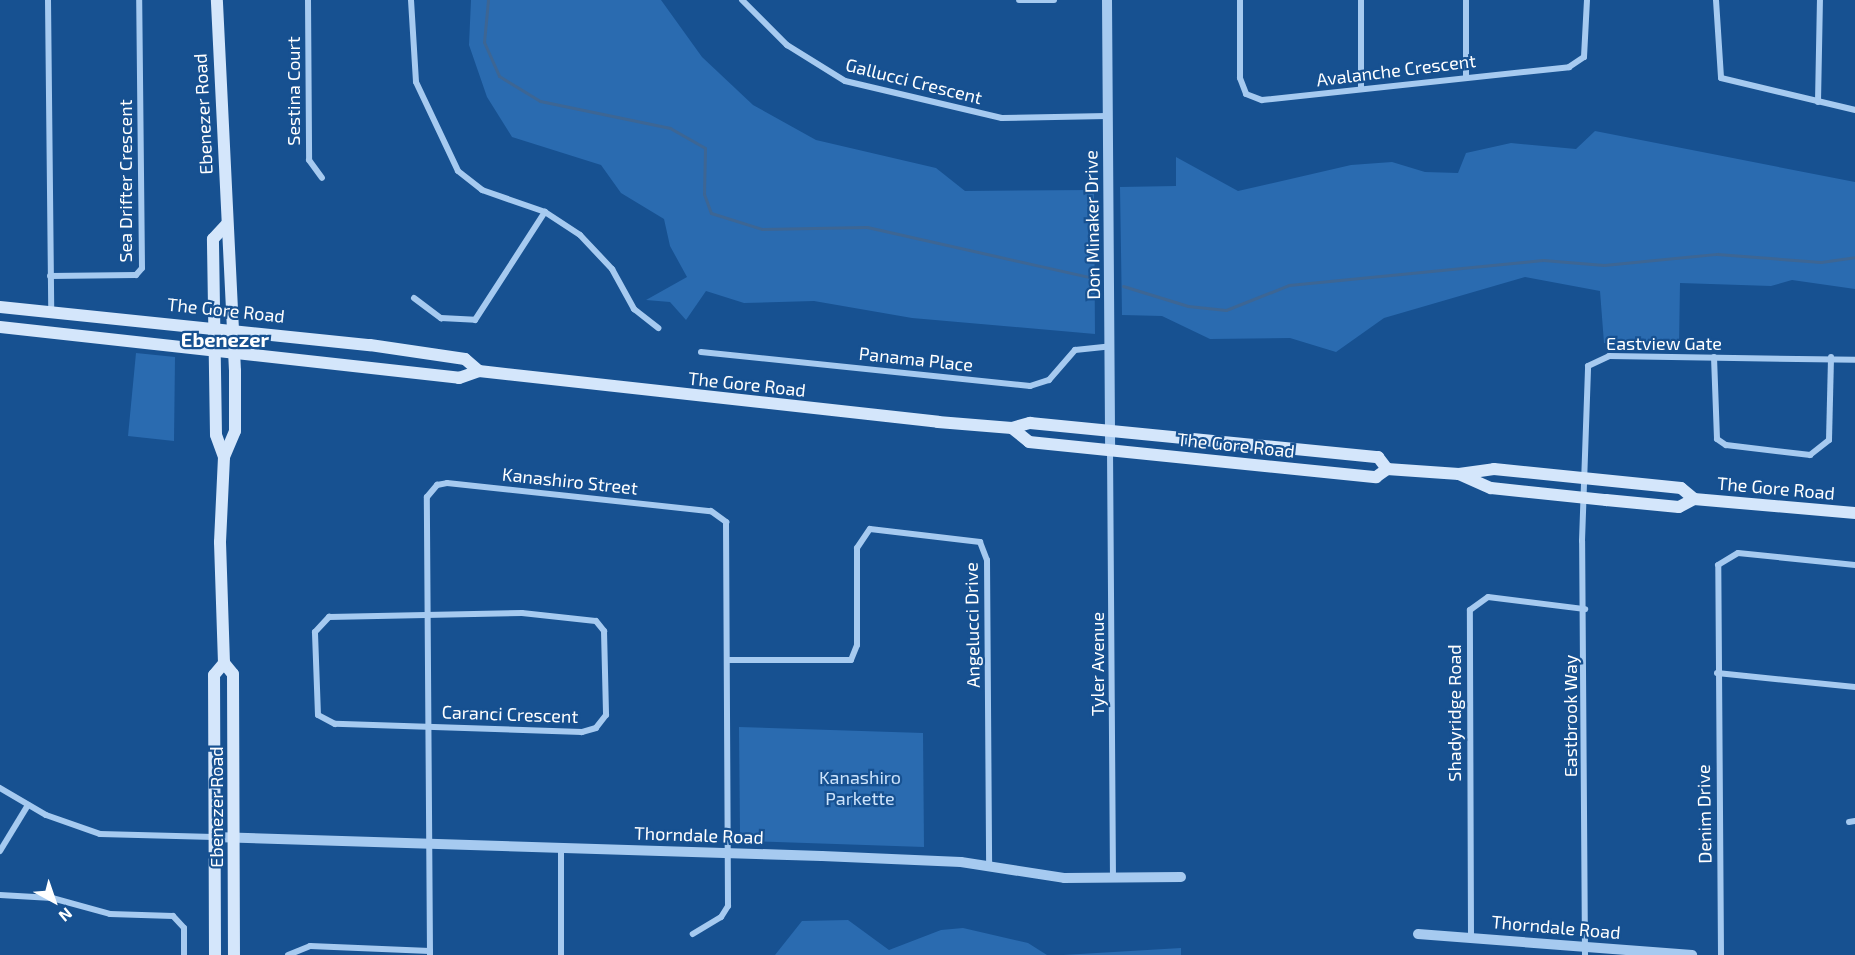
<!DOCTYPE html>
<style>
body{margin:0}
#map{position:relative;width:1855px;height:955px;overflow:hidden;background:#175191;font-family:"Exo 2",sans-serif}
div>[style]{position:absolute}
.green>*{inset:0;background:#2a6bb0}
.stream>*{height:3px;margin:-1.5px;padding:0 1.5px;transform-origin:1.5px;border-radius:1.5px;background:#3d6694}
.minor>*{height:6px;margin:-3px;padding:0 3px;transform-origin:3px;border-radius:3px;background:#a6caf0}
.tertiary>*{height:10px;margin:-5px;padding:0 5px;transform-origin:5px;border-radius:5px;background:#a6caf0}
.secondary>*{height:12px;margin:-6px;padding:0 6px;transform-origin:6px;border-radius:6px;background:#d4e6fb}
span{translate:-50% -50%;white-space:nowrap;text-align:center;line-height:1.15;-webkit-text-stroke:4.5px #175191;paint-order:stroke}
.street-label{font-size:18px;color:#fff}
.park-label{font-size:18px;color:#cce3fb}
.neighbourhood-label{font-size:20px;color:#fff;font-weight:700}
.north{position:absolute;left:24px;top:871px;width:60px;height:60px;-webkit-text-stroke:4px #175191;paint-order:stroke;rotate:140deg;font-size:16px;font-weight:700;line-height:24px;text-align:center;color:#fff}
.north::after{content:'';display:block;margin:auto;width:21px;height:27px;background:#fff;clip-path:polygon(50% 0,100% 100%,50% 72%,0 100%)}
</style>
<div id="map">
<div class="green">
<div style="clip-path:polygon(471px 0,661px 0,702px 57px,753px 105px,816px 140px,936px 168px,965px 191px,1094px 190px,1095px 334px,912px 318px,814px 301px,744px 303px,706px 291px,686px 320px,670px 302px,646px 300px,687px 277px,670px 246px,664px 219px,621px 193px,601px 165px,512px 137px,487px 97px,469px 45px)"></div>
<div style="clip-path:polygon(1595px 131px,1855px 182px,1855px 289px,1792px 280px,1771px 286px,1680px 283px,1679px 346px,1604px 343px,1600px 291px,1525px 277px,1384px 318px,1336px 352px,1290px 338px,1210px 339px,1162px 316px,1122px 315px,1120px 187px,1176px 186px,1176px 157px,1238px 191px,1351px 165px,1392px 162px,1425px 172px,1458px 173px,1466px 153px,1511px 143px,1576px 149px)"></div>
<div style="clip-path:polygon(136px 353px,175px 357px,174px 441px,128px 436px)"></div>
<div style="clip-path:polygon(739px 727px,923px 733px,924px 847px,747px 841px,740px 834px)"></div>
<div style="clip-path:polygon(848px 920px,889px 950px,941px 930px,963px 928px,1028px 943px,1047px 955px,775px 955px,802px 921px)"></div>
<div style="clip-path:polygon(1181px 948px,1181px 955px,1063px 955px)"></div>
</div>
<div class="stream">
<div style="left:488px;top:0;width:42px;rotate:95.4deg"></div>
<div style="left:484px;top:42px;width:37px;rotate:66deg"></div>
<div style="left:499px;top:76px;width:48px;rotate:31.4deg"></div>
<div style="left:540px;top:101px;width:133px;rotate:11.7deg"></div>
<div style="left:670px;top:128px;width:40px;rotate:29.7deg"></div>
<div style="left:705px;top:148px;width:46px;rotate:91.2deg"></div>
<div style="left:704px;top:194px;width:20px;rotate:70deg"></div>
<div style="left:711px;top:213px;width:53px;rotate:17.4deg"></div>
<div style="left:762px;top:229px;width:105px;rotate:-1.1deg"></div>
<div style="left:867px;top:227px;width:227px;rotate:12.7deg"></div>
<div style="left:1123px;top:286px;width:68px;rotate:17.1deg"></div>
<div style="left:1188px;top:306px;width:38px;rotate:6deg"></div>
<div style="left:1226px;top:310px;width:68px;rotate:-21.6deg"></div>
<div style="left:1289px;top:285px;width:255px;rotate:-5.6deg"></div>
<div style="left:1543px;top:260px;width:61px;rotate:4.7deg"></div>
<div style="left:1604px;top:265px;width:114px;rotate:-5.6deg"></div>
<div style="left:1717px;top:254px;width:104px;rotate:4.4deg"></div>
<div style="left:1821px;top:262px;width:34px;rotate:-8deg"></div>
</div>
<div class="minor">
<div style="left:48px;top:0;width:310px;rotate:89.4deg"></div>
<div style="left:308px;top:0;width:160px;rotate:89.6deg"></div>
<div style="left:309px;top:160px;width:22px;rotate:54deg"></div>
<div style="left:411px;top:0;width:82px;rotate:86.5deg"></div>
<div style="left:416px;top:82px;width:98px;rotate:64.7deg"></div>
<div style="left:458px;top:171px;width:31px;rotate:38deg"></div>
<div style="left:482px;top:190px;width:67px;rotate:19.2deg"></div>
<div style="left:545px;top:212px;width:42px;rotate:33.3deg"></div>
<div style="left:580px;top:235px;width:47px;rotate:46.7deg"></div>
<div style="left:612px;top:269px;width:46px;rotate:61.2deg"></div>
<div style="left:634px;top:309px;width:31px;rotate:38deg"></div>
<div style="left:742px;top:0;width:64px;rotate:45deg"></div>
<div style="left:787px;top:45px;width:68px;rotate:31.8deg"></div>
<div style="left:845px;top:81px;width:161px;rotate:13.3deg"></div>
<div style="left:1002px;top:118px;width:105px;rotate:-1.1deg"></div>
<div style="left:1019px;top:0;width:35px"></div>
<div style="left:1240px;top:0;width:78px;rotate:90deg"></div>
<div style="left:1240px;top:78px;width:17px;rotate:69deg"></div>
<div style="left:1246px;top:94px;width:17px;rotate:21deg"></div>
<div style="left:1262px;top:100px;width:309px;rotate:-6.1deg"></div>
<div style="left:1569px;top:67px;width:18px;rotate:-34deg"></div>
<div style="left:1584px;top:57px;width:57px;rotate:-87deg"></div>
<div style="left:1361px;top:0;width:89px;rotate:90deg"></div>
<div style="left:1716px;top:0;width:78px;rotate:86.3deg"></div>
<div style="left:1721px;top:78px;width:138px;rotate:13.4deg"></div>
<div style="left:1466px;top:76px;width:76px;rotate:-90deg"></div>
<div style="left:1818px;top:102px;width:102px;rotate:-88.9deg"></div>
<div style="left:50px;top:276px;width:86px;rotate:-0.7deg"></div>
<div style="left:136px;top:275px;width:9px;rotate:-49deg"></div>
<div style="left:142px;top:268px;width:268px;rotate:-90.6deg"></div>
<div style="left:414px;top:298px;width:34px;rotate:37deg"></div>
<div style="left:441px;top:318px;width:34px;rotate:3deg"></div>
<div style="left:475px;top:320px;width:129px;rotate:-57.1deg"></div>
<div style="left:701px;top:352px;width:331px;rotate:5.9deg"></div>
<div style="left:1030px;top:386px;width:20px;rotate:-18deg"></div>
<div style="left:1049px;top:380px;width:40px;rotate:-49deg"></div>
<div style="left:1075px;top:350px;width:36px;rotate:-6deg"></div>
<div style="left:1714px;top:357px;width:82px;rotate:87.9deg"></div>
<div style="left:1717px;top:439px;width:11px;rotate:34deg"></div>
<div style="left:1726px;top:445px;width:85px;rotate:6.8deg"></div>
<div style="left:1810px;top:455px;width:24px;rotate:-38deg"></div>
<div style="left:1829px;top:440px;width:83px;rotate:-88.6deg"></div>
<div style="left:1110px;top:450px;width:428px;rotate:89.6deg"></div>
<div style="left:522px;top:613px;width:74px;rotate:6.2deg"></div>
<div style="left:596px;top:621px;width:13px;rotate:51deg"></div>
<div style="left:604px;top:631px;width:84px;rotate:88.6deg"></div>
<div style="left:606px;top:715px;width:16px;rotate:128deg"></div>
<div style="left:596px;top:728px;width:15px;rotate:164deg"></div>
<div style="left:582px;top:732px;width:247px;rotate:-178.1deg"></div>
<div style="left:335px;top:724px;width:19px;rotate:-152deg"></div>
<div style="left:318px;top:715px;width:83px;rotate:-92.1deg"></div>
<div style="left:315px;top:632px;width:21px;rotate:-47deg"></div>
<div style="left:329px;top:617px;width:193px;rotate:-1.2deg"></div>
<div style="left:728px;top:660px;width:123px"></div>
<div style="left:851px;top:660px;width:16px;rotate:-68deg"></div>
<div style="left:857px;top:645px;width:97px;rotate:-90deg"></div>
<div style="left:857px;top:548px;width:23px;rotate:-56deg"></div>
<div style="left:870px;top:529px;width:111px;rotate:6.7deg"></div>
<div style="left:980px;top:542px;width:19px;rotate:69deg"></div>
<div style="left:987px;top:560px;width:306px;rotate:89.6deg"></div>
<div style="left:1717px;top:673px;width:139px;rotate:5.8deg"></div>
<div style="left:0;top:788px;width:53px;rotate:30.4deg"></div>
<div style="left:46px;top:815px;width:57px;rotate:19.4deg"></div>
<div style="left:100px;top:834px;width:114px;rotate:1.5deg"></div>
<div style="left:1849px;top:822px;width:6px;rotate:-9deg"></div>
<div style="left:0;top:851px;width:54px;rotate:-58.7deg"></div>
<div style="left:0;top:895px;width:52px;rotate:3.3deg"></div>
<div style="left:52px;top:898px;width:60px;rotate:15.4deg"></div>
<div style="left:110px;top:914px;width:63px;rotate:1.8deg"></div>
<div style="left:173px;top:916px;width:16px;rotate:47deg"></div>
<div style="left:184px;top:928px;width:27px;rotate:90deg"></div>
<div style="left:1471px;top:937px;width:327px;rotate:-90.2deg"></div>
<div style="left:1470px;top:610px;width:22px;rotate:-36deg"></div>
<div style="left:1488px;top:597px;width:98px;rotate:7.1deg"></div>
<div style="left:288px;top:955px;width:24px;rotate:-22deg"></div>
<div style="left:310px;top:946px;width:120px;rotate:2.4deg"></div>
<div style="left:430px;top:955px;width:458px;rotate:-90.4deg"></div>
<div style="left:427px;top:497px;width:16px;rotate:-50deg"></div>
<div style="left:437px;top:485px;width:10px;rotate:-11deg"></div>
<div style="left:447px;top:483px;width:265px;rotate:6.1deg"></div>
<div style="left:711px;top:511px;width:19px;rotate:36deg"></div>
<div style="left:726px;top:522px;width:384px;rotate:89.7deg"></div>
<div style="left:728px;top:906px;width:13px;rotate:122deg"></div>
<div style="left:721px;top:917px;width:33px;rotate:149deg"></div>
<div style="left:561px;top:955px;width:108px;rotate:-90deg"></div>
<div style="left:1585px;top:955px;width:414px;rotate:-90.4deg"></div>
<div style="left:1582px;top:541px;width:175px;rotate:-88deg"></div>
<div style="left:1588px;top:366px;width:23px;rotate:-25deg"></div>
<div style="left:1609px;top:356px;width:246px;rotate:0.9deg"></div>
<div style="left:1721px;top:955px;width:390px;rotate:-90.4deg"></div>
<div style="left:1718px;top:565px;width:23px;rotate:-31deg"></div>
<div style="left:1738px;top:553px;width:118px;rotate:5.9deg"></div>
</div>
<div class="tertiary">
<div style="left:1107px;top:0;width:450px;rotate:89.6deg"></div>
<div style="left:214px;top:837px;width:608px;rotate:1.79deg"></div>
<div style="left:822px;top:856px;width:139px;rotate:2.5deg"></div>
<div style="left:961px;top:862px;width:104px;rotate:8.8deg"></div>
<div style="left:1064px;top:878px;width:117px;rotate:-0.5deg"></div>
<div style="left:1418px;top:934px;width:275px;rotate:4.4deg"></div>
</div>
<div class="secondary">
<div style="left:0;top:307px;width:372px;rotate:5.9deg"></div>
<div style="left:370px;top:345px;width:96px;rotate:8.4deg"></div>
<div style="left:465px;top:359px;width:18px;rotate:41deg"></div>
<div style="left:0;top:327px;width:462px;rotate:6.3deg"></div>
<div style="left:459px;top:378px;width:21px;rotate:-19deg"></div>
<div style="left:479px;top:371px;width:462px;rotate:6.3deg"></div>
<div style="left:938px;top:422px;width:74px;rotate:4.6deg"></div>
<div style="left:1012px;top:428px;width:19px;rotate:-16deg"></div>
<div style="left:1030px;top:423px;width:350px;rotate:5.6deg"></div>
<div style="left:1378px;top:457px;width:15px;rotate:53deg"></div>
<div style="left:1012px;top:428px;width:22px;rotate:39deg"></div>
<div style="left:1029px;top:442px;width:349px;rotate:5.8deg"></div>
<div style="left:1376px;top:477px;width:14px;rotate:-36deg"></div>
<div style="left:1387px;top:469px;width:72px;rotate:4deg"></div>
<div style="left:1459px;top:474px;width:35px;rotate:-8deg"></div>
<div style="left:1494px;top:469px;width:188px;rotate:5.8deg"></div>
<div style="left:1681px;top:488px;width:17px;rotate:40deg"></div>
<div style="left:224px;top:457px;width:23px;rotate:-110deg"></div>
<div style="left:216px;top:435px;width:196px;rotate:-90.9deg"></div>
<div style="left:213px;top:239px;width:19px;rotate:-47deg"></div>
<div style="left:1459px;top:474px;width:35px;rotate:24deg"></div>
<div style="left:1491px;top:488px;width:116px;rotate:6deg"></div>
<div style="left:1606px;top:500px;width:73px;rotate:5.5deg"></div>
<div style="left:1679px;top:507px;width:17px;rotate:-28deg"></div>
<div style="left:1694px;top:499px;width:162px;rotate:5deg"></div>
<div style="left:224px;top:663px;width:14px;rotate:51deg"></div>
<div style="left:233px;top:674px;width:281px;rotate:89.8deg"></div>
<div style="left:215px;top:955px;width:280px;rotate:-90.2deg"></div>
<div style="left:214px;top:675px;width:16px;rotate:-50deg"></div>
<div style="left:224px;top:663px;width:121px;rotate:-91.9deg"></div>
<div style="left:220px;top:542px;width:85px;rotate:-87.3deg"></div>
<div style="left:224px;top:457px;width:28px;rotate:-67deg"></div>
<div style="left:235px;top:431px;width:60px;rotate:-90deg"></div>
<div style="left:235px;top:371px;width:371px;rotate:-92.8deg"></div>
</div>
<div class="street-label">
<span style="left:1396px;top:70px;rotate:-7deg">Avalanche Crescent</span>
<span style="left:914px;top:81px;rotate:14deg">Gallucci Crescent</span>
<span style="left:293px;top:91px;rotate:-90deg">Sestina Court</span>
<span style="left:203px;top:114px;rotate:-93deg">Ebenezer Road</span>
<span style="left:125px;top:181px;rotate:-90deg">Sea Drifter Crescent</span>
<span style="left:1092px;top:225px;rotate:-91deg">Don Minaker Drive</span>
<span style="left:226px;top:310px;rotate:6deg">The Gore Road</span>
<span style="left:1664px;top:343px">Eastview Gate</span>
<span style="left:916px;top:359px;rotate:6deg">Panama Place</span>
<span style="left:747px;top:384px;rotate:6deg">The Gore Road</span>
<span style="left:1236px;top:445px;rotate:6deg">The Gore Road</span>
<span style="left:570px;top:481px;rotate:6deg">Kanashiro Street</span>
<span style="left:1776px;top:488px;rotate:5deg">The Gore Road</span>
<span style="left:972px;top:625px;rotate:-91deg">Angelucci Drive</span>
<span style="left:1097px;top:664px;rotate:-90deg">Tyler Avenue</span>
<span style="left:1454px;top:713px;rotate:-90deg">Shadyridge Road</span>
<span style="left:510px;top:714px;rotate:2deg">Caranci Crescent</span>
<span style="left:1570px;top:716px;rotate:-90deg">Eastbrook Way</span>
<span style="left:216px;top:807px;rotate:-90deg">Ebenezer Road</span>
<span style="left:1704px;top:814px;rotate:-91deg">Denim Drive</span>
<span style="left:699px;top:835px;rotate:2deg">Thorndale Road</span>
<span style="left:1556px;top:927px;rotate:5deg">Thorndale Road</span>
</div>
<div class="park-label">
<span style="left:860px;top:788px">Kanashiro<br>Parkette</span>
</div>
<div class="neighbourhood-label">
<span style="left:225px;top:339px">Ebenezer</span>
</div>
<div class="north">N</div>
</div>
